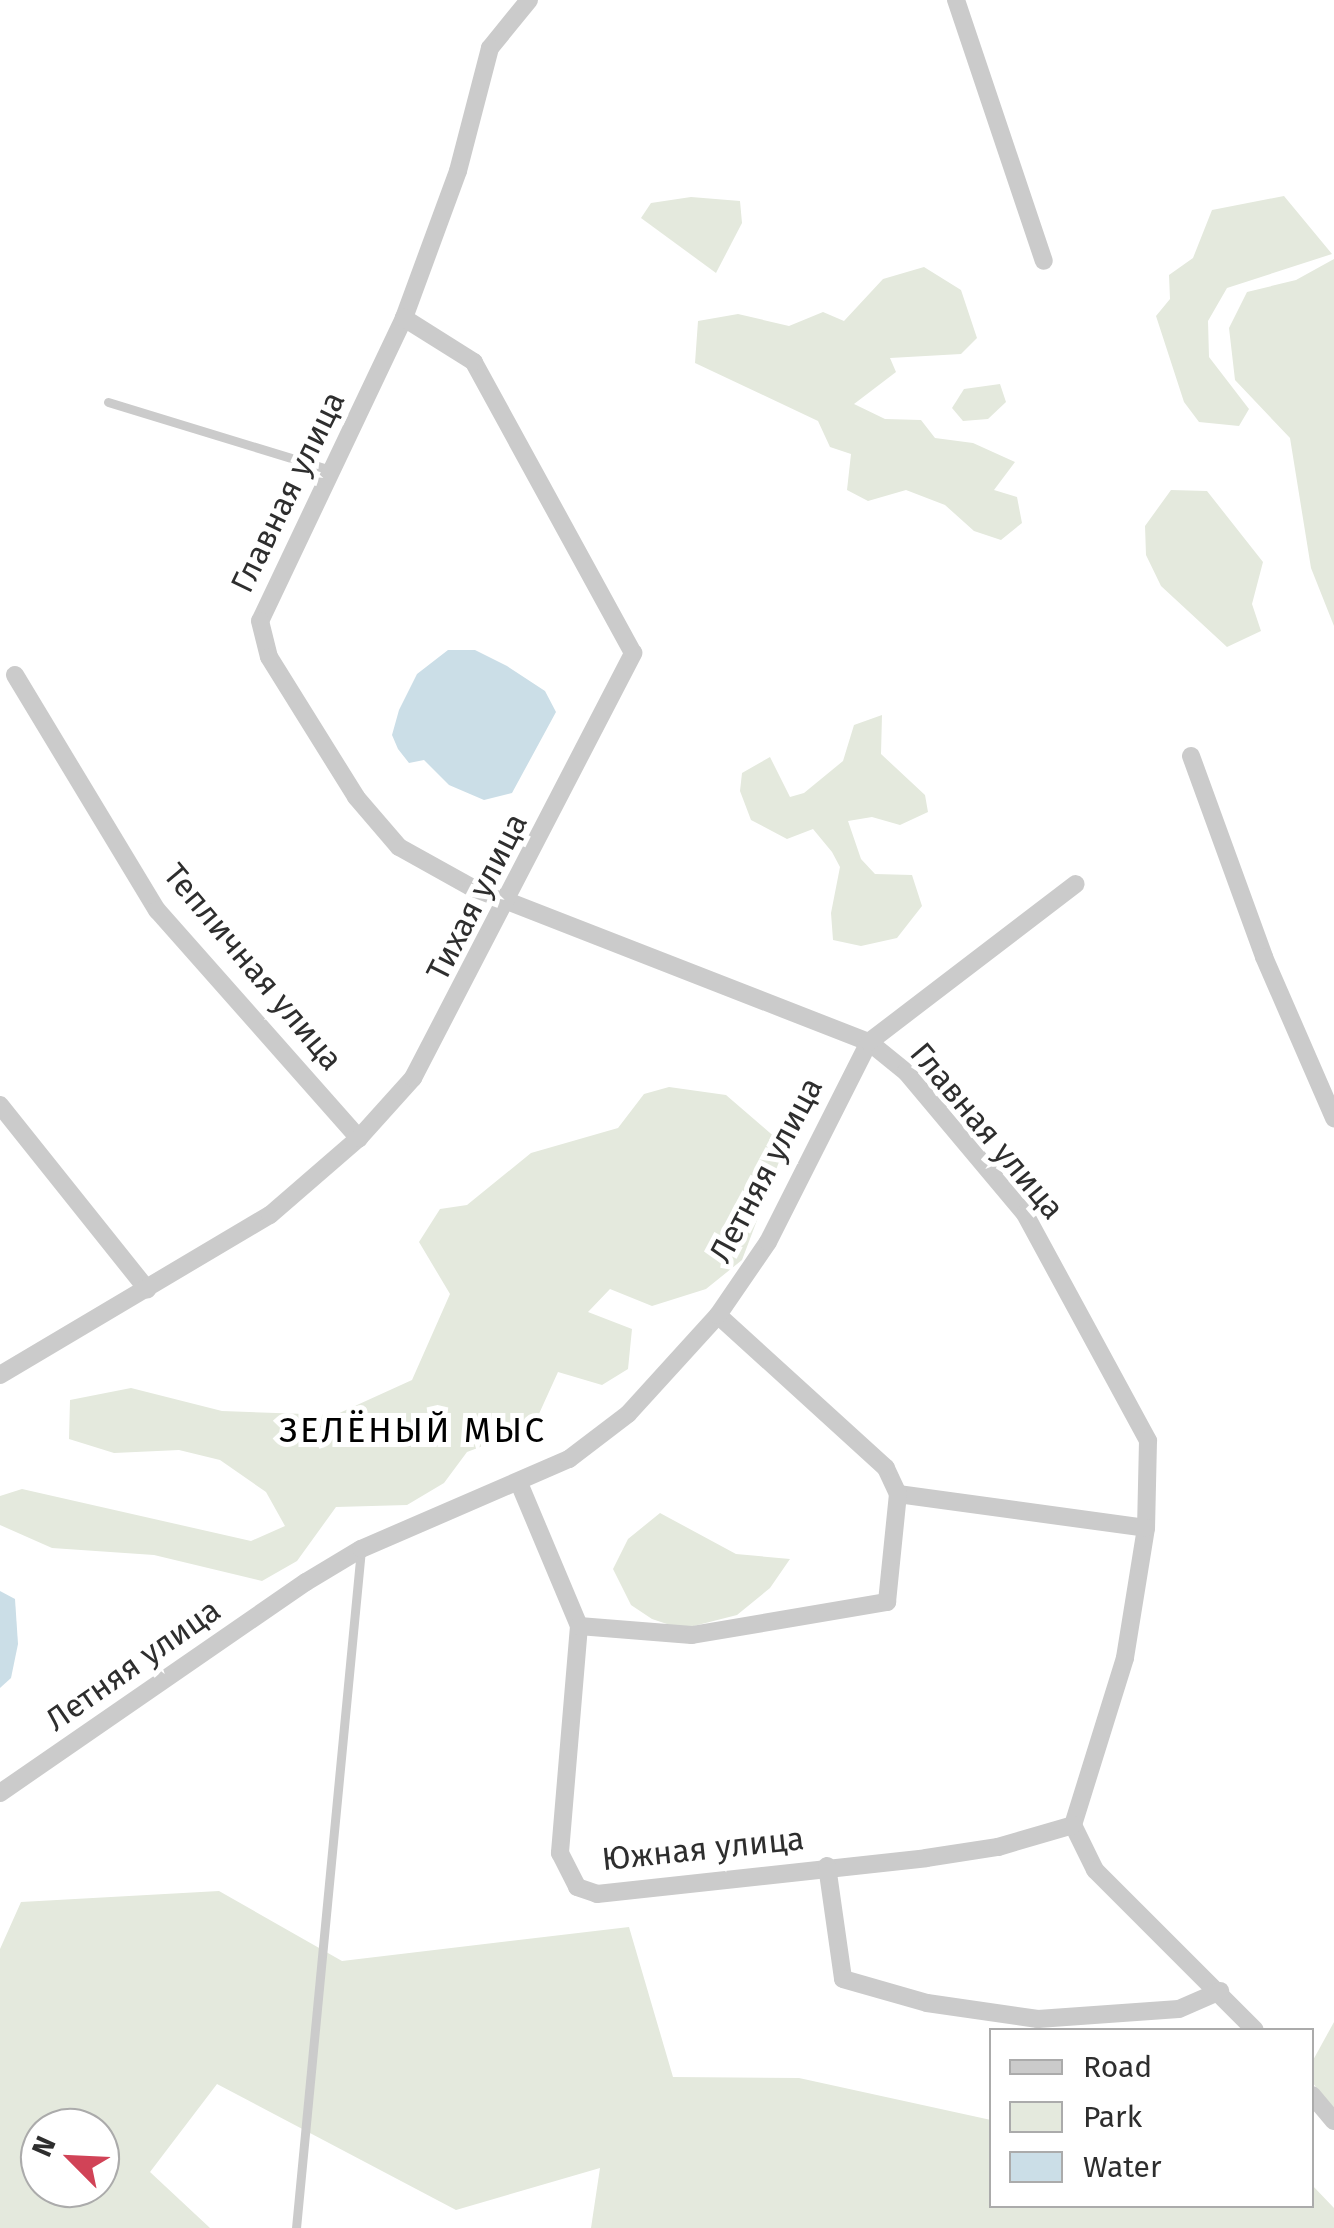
<!DOCTYPE html>
<meta charset="utf-8">
<style>
body{margin:0}
#map{position:relative;width:1334px;height:2228px;overflow:hidden;background:#fff;font-family:"Fira Sans",sans-serif}
div>[style]{position:absolute}
.green>*{inset:0;background:#e4e9dd}
.water>*{inset:0;background:#cbdee7}
.service>*{height:9px;margin:-4.5px;padding:0 4.5px;transform-origin:4.5px;border-radius:4.5px;background:#cbcbcb}
.minor>*{height:18px;margin:-9px;padding:0 9px;transform-origin:9px;border-radius:9px;background:#cbcbcb}
span{translate:-50% -50%;white-space:nowrap;text-align:center;line-height:1.15;-webkit-text-stroke:10px #fff;paint-order:stroke}
.street-label{font-size:32px;color:#2e2e2e}
.neighbourhood-label{font-size:35px;color:#000;letter-spacing:2.5px}
.legend{position:absolute;left:989px;top:2028px;width:325px;height:180px;box-sizing:border-box;background:#fff;border:2px solid #ababab;margin:0;padding:12px 18px;list-style:none;font-size:30px;color:#2e2e2e}
.legend li{display:flex;align-items:center;gap:20px;height:50px}
.legend b{width:50px;border:2px solid #ababab}
.north{position:absolute;left:20px;top:2108px;width:100px;height:100px;box-sizing:border-box;background:#fff;border:2px solid #ababab;border-radius:50%;rotate:294deg;font-size:28px;font-weight:700;line-height:40px;text-align:center;color:#2e2e2e}
.north::after{content:'';display:block;margin:auto;width:35px;height:45px;background:#d14357;clip-path:polygon(50% 0,100% 100%,50% 72%,0 100%)}
</style>
<div id="map">
<div class="green">
<div style="clip-path:polygon(1284px 196px,1332px 254px,1227px 288px,1208px 321px,1209px 357px,1249px 409px,1239px 426px,1199px 422px,1184px 402px,1156px 316px,1170px 299px,1169px 275px,1193px 258px,1212px 210px)"></div>
<div style="clip-path:polygon(691px 197px,740px 201px,742px 223px,716px 273px,641px 218px,651px 203px)"></div>
<div style="clip-path:polygon(1334px 259px,1334px 626px,1311px 568px,1290px 438px,1235px 380px,1229px 328px,1247px 292px,1296px 280px)"></div>
<div style="clip-path:polygon(924px 267px,961px 290px,977px 338px,961px 354px,890px 358px,896px 372px,854px 404px,885px 419px,921px 420px,935px 438px,973px 443px,1015px 462px,994px 490px,1017px 497px,1022px 523px,1001px 540px,974px 531px,945px 505px,906px 490px,868px 501px,847px 490px,851px 454px,830px 447px,818px 421px,695px 363px,698px 321px,738px 314px,789px 326px,823px 312px,844px 321px,883px 279px)"></div>
<div style="clip-path:polygon(1000px 384px,1006px 402px,988px 419px,963px 421px,952px 408px,964px 389px)"></div>
<div style="clip-path:polygon(1171px 490px,1207px 491px,1263px 562px,1252px 604px,1261px 631px,1227px 647px,1161px 586px,1146px 555px,1145px 526px)"></div>
<div style="clip-path:polygon(882px 715px,881px 754px,925px 795px,928px 812px,900px 825px,872px 817px,848px 821px,861px 859px,875px 874px,912px 875px,922px 906px,897px 938px,861px 946px,833px 940px,831px 913px,840px 867px,832px 852px,813px 829px,787px 839px,751px 820px,740px 791px,742px 773px,770px 757px,790px 797px,804px 793px,843px 761px,854px 725px)"></div>
<div style="clip-path:polygon(669px 1087px,726px 1095px,785px 1146px,742px 1260px,706px 1289px,652px 1306px,610px 1289px,588px 1312px,632px 1329px,628px 1369px,602px 1385px,558px 1372px,533px 1427px,467px 1452px,444px 1483px,407px 1505px,336px 1507px,297px 1561px,262px 1581px,154px 1555px,52px 1548px,0 1525px,0 1496px,22px 1489px,251px 1541px,285px 1526px,266px 1492px,220px 1460px,179px 1450px,114px 1453px,69px 1439px,70px 1400px,131px 1388px,222px 1411px,335px 1415px,412px 1380px,450px 1294px,419px 1242px,440px 1209px,467px 1205px,531px 1153px,618px 1128px,644px 1094px)"></div>
<div style="clip-path:polygon(660px 1513px,736px 1554px,790px 1559px,770px 1588px,737px 1615px,682px 1629px,652px 1619px,631px 1605px,613px 1569px,628px 1539px)"></div>
<div style="clip-path:polygon(evenodd,219px 1891px,342px 1961px,629px 1927px,673px 2077px,799px 2078px,991px 2120px,992px 2206px,1312px 2206px,1312px 2185px,1334px 2208px,1334px 2228px,591px 2228px,600px 2168px,456px 2210px,217px 2084px,150px 2172px,210px 2228px,0 2228px,0 1949px,21px 1902px,219px 1891px,40px 2128px,100px 2128px,100px 2188px,40px 2188px,40px 2128px)"></div>
<div style="clip-path:polygon(1334px 2022px,1334px 2110px,1312px 2082px,1312px 2062px)"></div>
</div>
<div class="water">
<div style="clip-path:polygon(448px 650px,475px 650px,507px 666px,545px 691px,556px 712px,512px 793px,484px 800px,449px 785px,424px 760px,409px 763px,398px 749px,392px 735px,399px 710px,417px 674px)"></div>
<div style="clip-path:polygon(0 1591px,15px 1599px,18px 1644px,11px 1678px,0 1688px)"></div>
</div>
<div class="service">
<div style="left:108px;top:402px;width:233px;rotate:17deg"></div>
<div style="left:296px;top:2228px;width:682px;rotate:-84.53deg"></div>
</div>
<div class="minor">
<div style="left:529px;top:0;width:62px;rotate:129.1deg"></div>
<div style="left:490px;top:48px;width:127px;rotate:104.6deg"></div>
<div style="left:458px;top:171px;width:157px;rotate:110.2deg"></div>
<div style="left:404px;top:318px;width:335px;rotate:115.4deg"></div>
<div style="left:260px;top:621px;width:37px;rotate:76deg"></div>
<div style="left:269px;top:657px;width:165px;rotate:58.1deg"></div>
<div style="left:356px;top:797px;width:66px;rotate:49.3deg"></div>
<div style="left:399px;top:847px;width:82px;rotate:29.1deg"></div>
<div style="left:471px;top:887px;width:427px;rotate:21.3deg"></div>
<div style="left:869px;top:1042px;width:48px;rotate:39deg"></div>
<div style="left:906px;top:1072px;width:185px;rotate:50deg"></div>
<div style="left:1025px;top:1214px;width:258px;rotate:61.5deg"></div>
<div style="left:1148px;top:1441px;width:87px;rotate:91.3deg"></div>
<div style="left:1146px;top:1528px;width:132px;rotate:99.2deg"></div>
<div style="left:1125px;top:1658px;width:175px;rotate:107.3deg"></div>
<div style="left:1073px;top:1825px;width:50px;rotate:63.9deg"></div>
<div style="left:1095px;top:1870px;width:226px;rotate:45deg"></div>
<div style="left:956px;top:0;width:275px;rotate:71.4deg"></div>
<div style="left:15px;top:675px;width:275px;rotate:58.9deg"></div>
<div style="left:157px;top:910px;width:305px;rotate:48.5deg"></div>
<div style="left:1191px;top:756px;width:214px;rotate:70deg"></div>
<div style="left:1264px;top:957px;width:176px;rotate:66.5deg"></div>
<div style="left:0;top:1105px;width:236px;rotate:51.4deg"></div>
<div style="left:0;top:1375px;width:314px;rotate:-30.7deg"></div>
<div style="left:270px;top:1215px;width:118px;rotate:-40.9deg"></div>
<div style="left:359px;top:1138px;width:81px;rotate:-48deg"></div>
<div style="left:413px;top:1078px;width:479px;rotate:-62.6deg"></div>
<div style="left:633px;top:653px;width:332px;rotate:-118.7deg"></div>
<div style="left:474px;top:362px;width:83px;rotate:-147.8deg"></div>
<div style="left:519px;top:1483px;width:155px;rotate:67.2deg"></div>
<div style="left:579px;top:1626px;width:228px;rotate:94.8deg"></div>
<div style="left:560px;top:1853px;width:38px;rotate:63deg"></div>
<div style="left:577px;top:1887px;width:21px;rotate:19deg"></div>
<div style="left:597px;top:1894px;width:331px;rotate:-6.2deg"></div>
<div style="left:926px;top:1858px;width:73px;rotate:-8.7deg"></div>
<div style="left:998px;top:1847px;width:78px;rotate:-16.3deg"></div>
<div style="left:898px;top:1494px;width:250px;rotate:7.8deg"></div>
<div style="left:579px;top:1626px;width:113px;rotate:4.6deg"></div>
<div style="left:692px;top:1635px;width:198px;rotate:-9.6deg"></div>
<div style="left:887px;top:1602px;width:109px;rotate:-84.2deg"></div>
<div style="left:898px;top:1494px;width:29px;rotate:-115deg"></div>
<div style="left:886px;top:1468px;width:227px;rotate:-137.7deg"></div>
<div style="left:0;top:1793px;width:372px;rotate:-34.6deg"></div>
<div style="left:306px;top:1582px;width:64px;rotate:-31deg"></div>
<div style="left:361px;top:1549px;width:227px;rotate:-23.4deg"></div>
<div style="left:569px;top:1459px;width:74px;rotate:-37.3deg"></div>
<div style="left:628px;top:1414px;width:134px;rotate:-47.7deg"></div>
<div style="left:718px;top:1315px;width:88px;rotate:-55.6deg"></div>
<div style="left:768px;top:1242px;width:224px;rotate:-63.2deg"></div>
<div style="left:869px;top:1042px;width:260px;rotate:-37.4deg"></div>
<div style="left:827px;top:1866px;width:114px;rotate:81.9deg"></div>
<div style="left:843px;top:1979px;width:87px;rotate:15.9deg"></div>
<div style="left:927px;top:2003px;width:112px;rotate:8.2deg"></div>
<div style="left:1038px;top:2019px;width:141px;rotate:-4.1deg"></div>
<div style="left:1179px;top:2009px;width:45px;rotate:-23.7deg"></div>
<div style="left:1312px;top:2095px;width:34px;rotate:50deg"></div>
</div>
<div class="street-label">
<span style="left:288px;top:492px;rotate:-64deg">Главная улица</span>
<span style="left:477px;top:897px;rotate:-63deg">Тихая улица</span>
<span style="left:253px;top:967px;rotate:50deg">Тепличная улица</span>
<span style="left:987px;top:1131px;rotate:50deg">Главная улица</span>
<span style="left:766px;top:1170px;rotate:-62deg">Летняя улица</span>
<span style="left:133px;top:1665px;rotate:-35deg">Летняя улица</span>
<span style="left:703px;top:1849px;rotate:-6deg">Южная улица</span>
</div>
<div class="neighbourhood-label">
<span style="left:413px;top:1430px">ЗЕЛЁНЫЙ МЫС</span>
</div>
<ul class="legend">
<li><b style="height:12px;background:#cbcbcb"></b>Road</li>
<li><b style="height:28px;background:#e4e9dd"></b>Park</li>
<li><b style="height:28px;background:#cbdee7"></b>Water</li>
</ul>
<div class="north">N</div>
</div>
